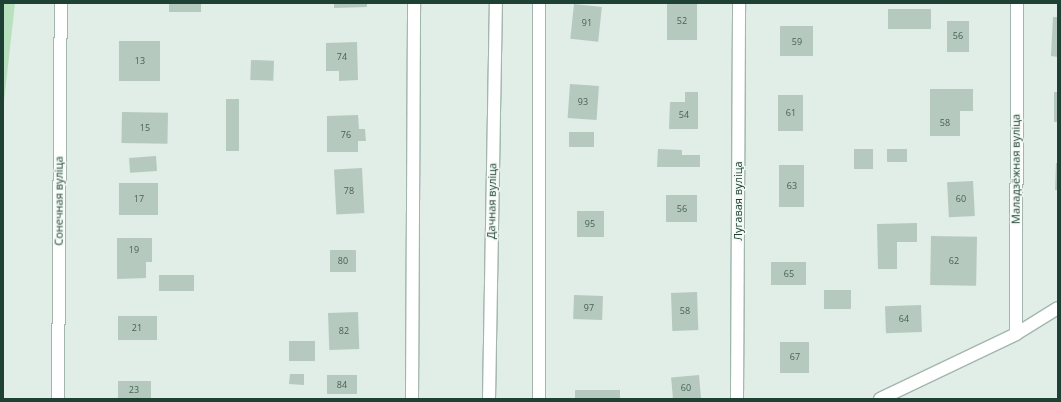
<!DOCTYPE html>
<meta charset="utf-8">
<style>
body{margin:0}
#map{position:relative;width:1061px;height:402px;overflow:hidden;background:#e1ede7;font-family:"Open Sans",sans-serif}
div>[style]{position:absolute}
.green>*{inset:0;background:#b8e1be}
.building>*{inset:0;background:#b6c9bf;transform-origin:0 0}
.roads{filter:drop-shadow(1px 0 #a3b6ae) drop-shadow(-1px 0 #a3b6ae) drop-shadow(0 1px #a3b6ae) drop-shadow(0 -1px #a3b6ae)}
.minor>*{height:12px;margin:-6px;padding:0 6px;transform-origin:6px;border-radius:6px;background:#fff}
span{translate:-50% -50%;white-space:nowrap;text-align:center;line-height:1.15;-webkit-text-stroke:3px #f2f9f5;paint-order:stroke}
.number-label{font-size:9px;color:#456257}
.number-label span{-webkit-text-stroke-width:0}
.street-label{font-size:11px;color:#1f4034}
.frame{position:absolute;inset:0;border:4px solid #1f4034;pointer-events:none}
</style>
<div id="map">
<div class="green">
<div style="clip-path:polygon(3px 3px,15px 3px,3px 110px)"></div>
</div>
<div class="building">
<div style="left:169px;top:3px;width:32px;height:9px"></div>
<div style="clip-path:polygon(334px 3px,367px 3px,367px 7px,334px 8px)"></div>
<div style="left:667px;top:3px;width:30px;height:37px"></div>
<div style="left:574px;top:4px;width:28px;height:35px;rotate:6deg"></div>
<div style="left:888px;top:9px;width:43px;height:20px"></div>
<div style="clip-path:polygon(1053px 17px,1058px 17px,1058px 57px,1051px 56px)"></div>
<div style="left:947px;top:21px;width:22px;height:31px"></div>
<div style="left:813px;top:26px;width:30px;height:33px;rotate:90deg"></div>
<div style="left:119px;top:41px;width:41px;height:40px"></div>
<div style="clip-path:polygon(357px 42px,358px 80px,339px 81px,339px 71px,326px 71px,326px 43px)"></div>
<div style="left:251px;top:60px;width:23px;height:20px;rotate:2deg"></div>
<div style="left:570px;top:84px;width:29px;height:34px;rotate:4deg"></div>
<div style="clip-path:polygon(930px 89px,973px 89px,973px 111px,960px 111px,960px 136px,930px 136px)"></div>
<div style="clip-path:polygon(685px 92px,698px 92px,698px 129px,669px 129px,670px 102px,685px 102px)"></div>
<div style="left:1054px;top:92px;width:4px;height:30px"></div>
<div style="left:778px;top:95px;width:25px;height:36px"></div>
<div style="left:226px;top:99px;width:13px;height:52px"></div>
<div style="left:122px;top:112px;width:46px;height:31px;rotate:1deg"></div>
<div style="clip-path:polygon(358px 115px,359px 129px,365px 129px,366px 141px,358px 141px,358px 152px,327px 152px,327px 116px)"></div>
<div style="left:594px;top:132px;width:15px;height:25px;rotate:90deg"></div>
<div style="clip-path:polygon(658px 149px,682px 150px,682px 155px,700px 155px,700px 167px,657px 167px)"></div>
<div style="left:854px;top:149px;width:19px;height:20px"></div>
<div style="left:887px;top:149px;width:20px;height:13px"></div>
<div style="left:156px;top:156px;width:15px;height:27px;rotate:86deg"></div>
<div style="clip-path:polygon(1056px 163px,1058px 163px,1058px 190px,1055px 190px)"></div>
<div style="left:779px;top:165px;width:25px;height:42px"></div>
<div style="left:362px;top:168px;width:45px;height:28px;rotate:87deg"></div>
<div style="left:973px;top:181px;width:35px;height:26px;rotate:87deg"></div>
<div style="left:119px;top:183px;width:39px;height:32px"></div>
<div style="left:697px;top:195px;width:27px;height:31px;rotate:90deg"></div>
<div style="left:577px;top:211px;width:27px;height:26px"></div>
<div style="clip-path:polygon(917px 223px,917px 242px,897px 242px,897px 269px,878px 269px,877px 224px)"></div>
<div style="left:931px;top:236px;width:46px;height:49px;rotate:1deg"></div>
<div style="clip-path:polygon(117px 238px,152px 238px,152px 262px,146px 262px,146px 278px,117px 279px)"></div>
<div style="left:330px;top:250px;width:26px;height:22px"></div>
<div style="left:806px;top:262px;width:23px;height:35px;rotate:90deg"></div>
<div style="left:159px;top:275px;width:35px;height:16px"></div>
<div style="left:851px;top:290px;width:19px;height:27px;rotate:90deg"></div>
<div style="left:697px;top:292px;width:38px;height:26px;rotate:88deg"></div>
<div style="left:574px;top:295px;width:29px;height:24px;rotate:2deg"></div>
<div style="left:921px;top:305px;width:27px;height:36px;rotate:88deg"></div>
<div style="left:358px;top:312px;width:37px;height:30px;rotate:88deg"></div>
<div style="left:118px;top:316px;width:39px;height:24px"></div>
<div style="left:289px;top:341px;width:26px;height:20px"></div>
<div style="left:780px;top:342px;width:29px;height:31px"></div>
<div style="clip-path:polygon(290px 374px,304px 374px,304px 385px,289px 384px)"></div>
<div style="left:327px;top:375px;width:30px;height:19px"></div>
<div style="left:699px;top:375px;width:24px;height:28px;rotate:85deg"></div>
<div style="left:118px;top:381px;width:33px;height:18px"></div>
<div style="left:575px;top:390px;width:45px;height:9px"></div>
</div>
<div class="roads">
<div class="minor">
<div style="left:1016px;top:334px;width:331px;rotate:-89.8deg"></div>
<div style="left:58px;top:399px;width:396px;rotate:-89.6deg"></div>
<div style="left:412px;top:399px;width:396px;rotate:-89.7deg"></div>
<div style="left:489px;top:399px;width:396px;rotate:-89deg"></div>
<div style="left:539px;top:399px;width:396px;rotate:-90deg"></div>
<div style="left:737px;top:399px;width:396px;rotate:-89.7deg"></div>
<div style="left:880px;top:399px;width:151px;rotate:-25.5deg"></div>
<div style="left:1016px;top:334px;width:49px;rotate:-31.8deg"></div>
</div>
</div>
<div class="number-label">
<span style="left:682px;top:21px">52</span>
<span style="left:587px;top:23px">91</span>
<span style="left:958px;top:36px">56</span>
<span style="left:797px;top:42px">59</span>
<span style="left:342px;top:57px">74</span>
<span style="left:140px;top:61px">13</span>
<span style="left:583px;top:102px">93</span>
<span style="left:791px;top:113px">61</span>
<span style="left:684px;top:115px">54</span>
<span style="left:945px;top:123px">58</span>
<span style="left:145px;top:128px">15</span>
<span style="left:346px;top:135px">76</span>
<span style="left:792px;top:186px">63</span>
<span style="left:349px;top:191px">78</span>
<span style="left:139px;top:199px">17</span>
<span style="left:961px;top:199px">60</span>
<span style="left:682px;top:209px">56</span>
<span style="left:590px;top:224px">95</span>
<span style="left:134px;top:250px">19</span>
<span style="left:343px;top:261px">80</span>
<span style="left:954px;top:261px">62</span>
<span style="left:789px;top:274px">65</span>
<span style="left:589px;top:308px">97</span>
<span style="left:685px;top:311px">58</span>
<span style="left:904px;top:319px">64</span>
<span style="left:137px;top:328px">21</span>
<span style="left:344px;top:331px">82</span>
<span style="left:795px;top:357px">67</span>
<span style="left:342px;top:385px">84</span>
<span style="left:686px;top:388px">60</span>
<span style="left:134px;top:390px">23</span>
</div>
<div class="street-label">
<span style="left:1016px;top:169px;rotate:-90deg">Маладзёжная вуліца</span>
<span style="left:59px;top:201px;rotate:-90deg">Сонечная вуліца</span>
<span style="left:492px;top:201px;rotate:-89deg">Дачная вуліца</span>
<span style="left:738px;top:201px;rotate:-90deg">Лугавая вуліца</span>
</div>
<div class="frame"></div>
</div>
